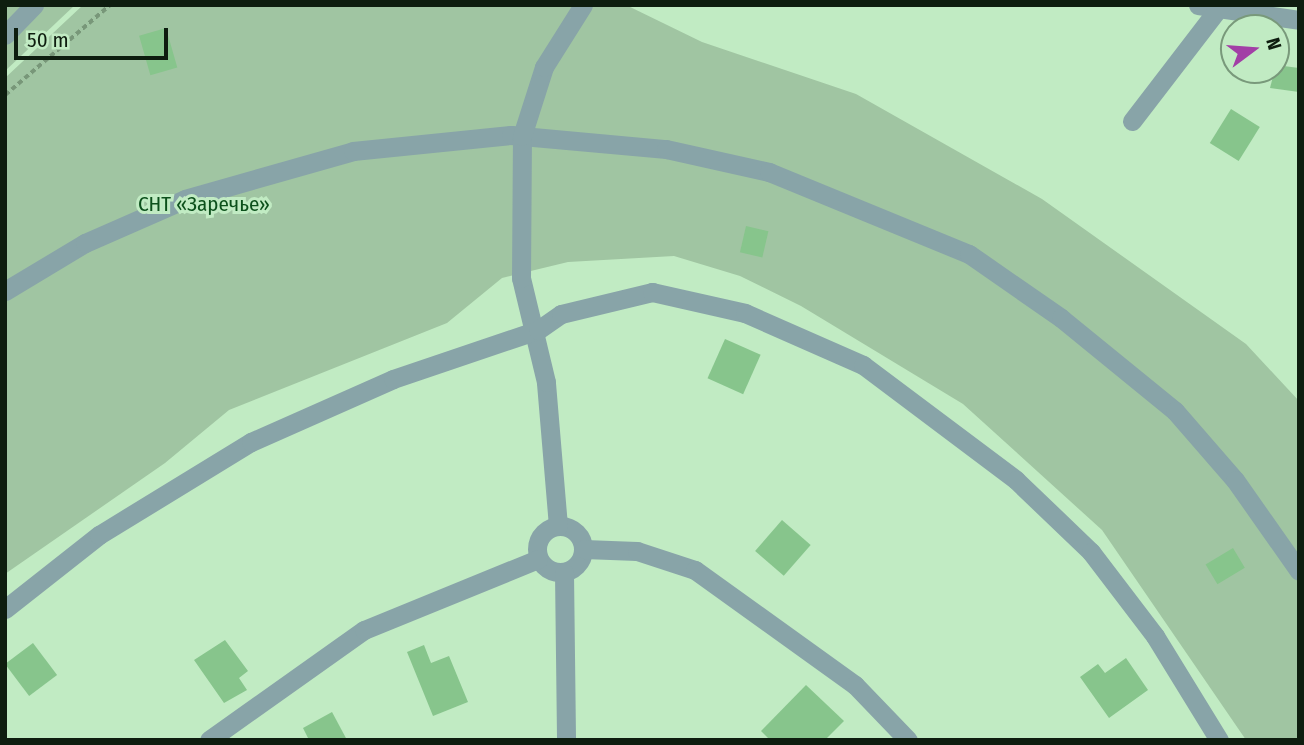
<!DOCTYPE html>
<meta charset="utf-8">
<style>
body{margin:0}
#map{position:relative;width:1304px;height:745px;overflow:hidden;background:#c1ebc3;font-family:"Fira Sans Condensed",sans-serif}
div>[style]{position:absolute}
.green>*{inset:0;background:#a0c5a2}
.building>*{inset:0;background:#87c58c;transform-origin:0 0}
.path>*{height:3.5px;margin-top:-1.75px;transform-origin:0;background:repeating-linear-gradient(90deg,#789779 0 5px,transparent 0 8.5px)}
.minor>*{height:19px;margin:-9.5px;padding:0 9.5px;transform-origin:9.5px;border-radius:9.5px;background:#88a4a8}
.minor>.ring{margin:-9.5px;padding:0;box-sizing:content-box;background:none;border:19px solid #88a4a8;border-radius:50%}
span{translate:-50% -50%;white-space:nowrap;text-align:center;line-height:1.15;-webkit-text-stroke:6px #c1ebc3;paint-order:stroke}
.park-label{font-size:21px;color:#0c501b}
.frame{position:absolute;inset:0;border:7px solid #0e1d0f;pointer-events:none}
.north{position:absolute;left:1220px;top:14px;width:70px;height:70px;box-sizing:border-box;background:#c1ebc3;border:2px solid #79997b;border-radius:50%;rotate:74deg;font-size:19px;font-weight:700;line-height:28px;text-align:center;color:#0e1d0f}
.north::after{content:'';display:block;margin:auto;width:24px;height:32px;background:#a23fa6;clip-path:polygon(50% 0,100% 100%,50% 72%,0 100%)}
.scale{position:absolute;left:14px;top:28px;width:154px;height:32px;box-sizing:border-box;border:4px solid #0e1d0f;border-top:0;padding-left:9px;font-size:21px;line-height:24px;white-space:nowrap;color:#0e1d0f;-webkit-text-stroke:5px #c1ebc3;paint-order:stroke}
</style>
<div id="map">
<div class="green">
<div style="clip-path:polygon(5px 5px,75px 5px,5px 71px)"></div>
<div style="clip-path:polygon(83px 5px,626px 5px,702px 42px,856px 94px,1042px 199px,1246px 344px,1299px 401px,1299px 740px,1246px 740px,1102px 530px,963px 404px,801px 306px,740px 276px,674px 256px,568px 262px,502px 278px,447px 323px,229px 410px,165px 463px,5px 574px,5px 78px)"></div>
</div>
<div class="building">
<div style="left:166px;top:28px;width:41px;height:28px;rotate:74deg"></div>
<div style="clip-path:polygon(1276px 65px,1299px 68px,1299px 92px,1270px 88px)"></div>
<div style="left:1231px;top:109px;width:34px;height:40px;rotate:32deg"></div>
<div style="left:746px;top:226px;width:23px;height:27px;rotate:13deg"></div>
<div style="left:725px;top:339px;width:39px;height:43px;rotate:24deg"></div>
<div style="left:782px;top:520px;width:38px;height:41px;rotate:41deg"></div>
<div style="left:1233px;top:548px;width:23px;height:32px;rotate:59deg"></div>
<div style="clip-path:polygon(225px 640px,248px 671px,239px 678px,247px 690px,224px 703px,194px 660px)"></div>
<div style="left:33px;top:643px;width:40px;height:35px;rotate:53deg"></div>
<div style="clip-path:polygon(424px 645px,431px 663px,449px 656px,468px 702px,433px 716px,407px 652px)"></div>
<div style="clip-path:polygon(1126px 658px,1148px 690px,1109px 718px,1080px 677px,1098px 664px,1105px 673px)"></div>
<div style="clip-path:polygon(806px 685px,844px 721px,825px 740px,770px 740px,761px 731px)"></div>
<div style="clip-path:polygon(332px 712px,347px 740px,309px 740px,303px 728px)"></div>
</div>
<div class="path">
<div style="left:5px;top:95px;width:138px;rotate:-40.6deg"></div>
</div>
<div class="minor">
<div style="left:1198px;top:5px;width:102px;rotate:8.4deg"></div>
<div style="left:5px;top:35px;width:42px;rotate:-46deg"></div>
<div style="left:1132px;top:121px;width:146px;rotate:-52.5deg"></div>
<div style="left:5px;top:291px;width:93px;rotate:-31deg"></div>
<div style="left:85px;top:243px;width:109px;rotate:-23.7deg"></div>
<div style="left:185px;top:199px;width:175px;rotate:-15.9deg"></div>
<div style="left:353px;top:151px;width:159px;rotate:-5.8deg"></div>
<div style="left:511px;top:135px;width:156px;rotate:5.2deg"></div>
<div style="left:666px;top:149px;width:106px;rotate:12.6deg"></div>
<div style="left:769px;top:172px;width:216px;rotate:22.3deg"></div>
<div style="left:969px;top:254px;width:112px;rotate:34.8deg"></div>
<div style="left:1061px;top:318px;width:147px;rotate:39.2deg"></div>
<div style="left:1175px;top:411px;width:91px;rotate:49deg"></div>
<div style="left:1235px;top:480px;width:111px;rotate:54.9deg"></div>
<div class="ring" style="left:537px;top:526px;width:27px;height:27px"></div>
<div style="left:558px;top:526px;width:144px;rotate:-94.8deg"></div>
<div style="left:546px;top:382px;width:107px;rotate:-103.5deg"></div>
<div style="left:521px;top:278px;width:142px;rotate:-89.6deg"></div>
<div style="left:522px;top:136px;width:72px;rotate:-72.3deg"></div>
<div style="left:544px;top:67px;width:73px;rotate:-57.8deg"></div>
<div style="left:584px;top:549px;width:53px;rotate:2.2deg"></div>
<div style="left:637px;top:551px;width:61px;rotate:18.1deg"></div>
<div style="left:695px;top:570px;width:197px;rotate:35.7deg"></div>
<div style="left:855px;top:685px;width:76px;rotate:46.1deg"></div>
<div style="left:564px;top:573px;width:167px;rotate:89.3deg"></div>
<div style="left:5px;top:609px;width:120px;rotate:-38.2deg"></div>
<div style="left:99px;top:535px;width:178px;rotate:-31.5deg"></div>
<div style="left:251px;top:442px;width:155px;rotate:-23.9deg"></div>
<div style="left:393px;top:379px;width:153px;rotate:-18.7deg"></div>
<div style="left:538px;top:330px;width:28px;rotate:-35deg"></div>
<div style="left:561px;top:314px;width:94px;rotate:-13.6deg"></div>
<div style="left:652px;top:292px;width:95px;rotate:12.7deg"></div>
<div style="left:745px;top:313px;width:129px;rotate:23.8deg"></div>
<div style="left:863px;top:365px;width:191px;rotate:36.9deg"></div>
<div style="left:1016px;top:480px;width:104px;rotate:43.8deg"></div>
<div style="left:1091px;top:552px;width:106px;rotate:52.7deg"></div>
<div style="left:1155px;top:636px;width:122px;rotate:58.4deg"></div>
<div style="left:209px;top:740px;width:190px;rotate:-35.4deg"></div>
<div style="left:364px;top:630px;width:188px;rotate:-22.2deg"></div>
</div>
<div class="park-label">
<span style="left:204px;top:204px">СНТ «Заречье»</span>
</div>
<div class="frame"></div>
<div class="north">N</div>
<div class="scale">50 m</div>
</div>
